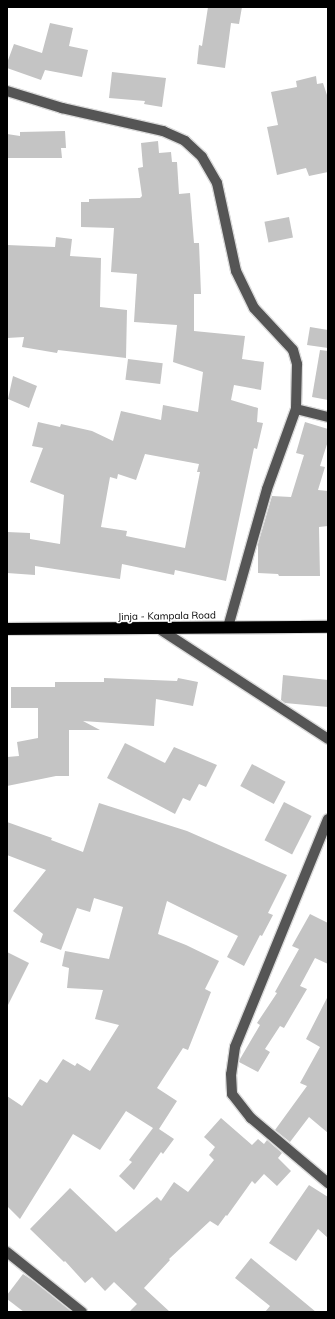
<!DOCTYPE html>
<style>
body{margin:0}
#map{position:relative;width:335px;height:1319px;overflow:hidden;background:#fff;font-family:Mulish,sans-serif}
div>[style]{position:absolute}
.building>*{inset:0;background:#c4c4c4;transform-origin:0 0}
.roads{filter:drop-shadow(1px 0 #dbdbdb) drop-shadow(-1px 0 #dbdbdb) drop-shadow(0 1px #dbdbdb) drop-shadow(0 -1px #dbdbdb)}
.minor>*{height:10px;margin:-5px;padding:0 5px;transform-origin:5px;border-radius:5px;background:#555}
.highway>*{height:12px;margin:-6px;padding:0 6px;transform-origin:6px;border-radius:6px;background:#000}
span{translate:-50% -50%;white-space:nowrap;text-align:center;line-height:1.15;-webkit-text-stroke:3px #fff;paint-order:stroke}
.street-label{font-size:10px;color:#000}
.frame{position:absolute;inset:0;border:8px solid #000;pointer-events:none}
</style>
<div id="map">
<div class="building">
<div style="clip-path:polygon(208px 7px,242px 7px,239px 24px,231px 23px,225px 68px,197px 64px,199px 45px,202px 46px)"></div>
<div style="clip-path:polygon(50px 23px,73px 28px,69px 46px,88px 50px,82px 77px,45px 70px,41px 80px,7px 68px,7px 63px,14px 44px,42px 53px)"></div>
<div style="clip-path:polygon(112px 72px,166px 78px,162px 107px,144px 104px,145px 101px,109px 98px)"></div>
<div style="clip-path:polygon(316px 76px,317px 84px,323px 83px,328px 98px,328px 172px,309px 176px,306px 168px,277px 175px,267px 127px,278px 125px,271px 92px,297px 87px,296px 81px)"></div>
<div style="clip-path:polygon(65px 131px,66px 148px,61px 148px,62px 158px,7px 158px,7px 134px,20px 136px,20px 132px)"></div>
<div style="clip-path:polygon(evenodd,158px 141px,159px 153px,171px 152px,172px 162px,177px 162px,179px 194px,190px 193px,194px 243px,199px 243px,200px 268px,201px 294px,194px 294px,194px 331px,245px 336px,242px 359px,264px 362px,261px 390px,234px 385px,231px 400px,258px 408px,257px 422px,263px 423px,257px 449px,254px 448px,226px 581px,175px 570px,174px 575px,122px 564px,120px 579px,35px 566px,35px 575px,7px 573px,7px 532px,30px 533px,30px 539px,60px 544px,64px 495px,30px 482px,43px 448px,32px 446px,38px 422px,60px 427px,61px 424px,92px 431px,113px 441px,121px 411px,161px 420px,163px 405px,198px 412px,203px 372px,173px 362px,177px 325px,134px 322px,137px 274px,111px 272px,114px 228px,81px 227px,81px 202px,89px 202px,89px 199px,140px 198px,142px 196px,138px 168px,143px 167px,141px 143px,158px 141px,145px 454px,199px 464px,197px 472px,200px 472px,185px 548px,126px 536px,127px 531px,101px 527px,110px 477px,117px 479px,118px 474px,136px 480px,145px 454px)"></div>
<div style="left:289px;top:217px;width:21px;height:25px;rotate:79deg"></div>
<div style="clip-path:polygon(56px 237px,72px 239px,70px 256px,101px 258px,100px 307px,127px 310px,126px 358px,58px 350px,57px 353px,22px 347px,24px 337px,7px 338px,7px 245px,55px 247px)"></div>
<div style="clip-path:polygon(310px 327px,328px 330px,328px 348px,307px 345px)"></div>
<div style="clip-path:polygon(320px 350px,328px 351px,328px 400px,312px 397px)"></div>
<div style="left:128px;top:359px;width:35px;height:21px;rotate:7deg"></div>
<div style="clip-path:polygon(13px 376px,37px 386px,29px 408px,8px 399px)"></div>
<div style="clip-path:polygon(305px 422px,328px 429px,328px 441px,320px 466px,325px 467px,318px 490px,328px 491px,328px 526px,319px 527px,320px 576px,279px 576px,278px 574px,258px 573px,258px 544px,272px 496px,291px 497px,304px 455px,296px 453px)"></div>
<div style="clip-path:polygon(283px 675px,328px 680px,328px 707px,285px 703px,281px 700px)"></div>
<div style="clip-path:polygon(104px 678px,177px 681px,178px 678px,198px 682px,193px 706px,156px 699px,154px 726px,83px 721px,100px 730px,69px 730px,69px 776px,56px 776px,7px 786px,7px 757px,19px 756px,17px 742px,38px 738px,38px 708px,11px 708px,11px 687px,55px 687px,55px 682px,104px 682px)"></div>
<div style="clip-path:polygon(125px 743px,165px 763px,174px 747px,217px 765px,206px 787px,199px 784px,190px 801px,183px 798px,175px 814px,107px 778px)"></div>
<div style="left:252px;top:764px;width:38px;height:25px;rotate:28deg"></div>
<div style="left:284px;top:802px;width:31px;height:43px;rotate:27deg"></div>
<div style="clip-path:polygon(99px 803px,187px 831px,287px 875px,268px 913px,273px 915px,262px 936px,260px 935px,244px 966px,227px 957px,238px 936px,167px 901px,158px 934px,186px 945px,219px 961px,205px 989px,211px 992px,188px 1050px,183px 1048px,157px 1088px,177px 1101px,159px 1129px,174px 1139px,163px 1154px,161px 1152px,134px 1190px,119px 1176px,132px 1162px,129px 1160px,153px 1128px,126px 1111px,100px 1150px,73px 1134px,20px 1219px,7px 1206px,7px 1096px,22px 1106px,40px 1079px,47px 1083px,63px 1059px,75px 1066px,77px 1063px,90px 1071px,119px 1025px,95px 1019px,103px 990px,67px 988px,69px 968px,62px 966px,65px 951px,109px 959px,123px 907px,94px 898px,90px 912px,77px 908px,61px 950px,40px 942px,43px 934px,13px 911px,46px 870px,7px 855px,7px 822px,52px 838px,51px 840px,83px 852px)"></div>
<div style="clip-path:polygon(310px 914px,328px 923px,328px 964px,315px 958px,300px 986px,307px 989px,284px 1028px,280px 1026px,265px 1049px,270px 1052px,258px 1072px,239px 1062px,240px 1059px,260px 1025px,257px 1023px,277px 993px,275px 992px,299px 949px,292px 946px)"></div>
<div style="clip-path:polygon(7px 952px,29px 963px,7px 1007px)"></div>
<div style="clip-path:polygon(328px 996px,328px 1133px,309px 1117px,290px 1142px,275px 1130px,307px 1086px,300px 1083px,320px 1047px,306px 1039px)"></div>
<div style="clip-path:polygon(221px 1118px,252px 1145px,258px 1139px,264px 1144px,267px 1140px,282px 1153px,278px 1158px,291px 1171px,277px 1186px,264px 1174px,255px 1184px,252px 1181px,227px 1216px,226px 1215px,218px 1226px,210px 1221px,169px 1259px,170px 1260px,144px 1288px,170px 1312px,129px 1312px,137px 1304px,114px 1282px,105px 1291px,92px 1277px,85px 1283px,65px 1261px,64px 1262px,30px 1229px,70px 1188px,116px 1232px,157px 1197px,161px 1201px,174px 1182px,188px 1192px,214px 1160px,209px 1155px,215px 1147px,204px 1137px)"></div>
<div style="clip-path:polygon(309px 1185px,328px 1197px,328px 1238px,318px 1229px,296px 1261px,269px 1243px)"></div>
<div style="clip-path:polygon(251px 1258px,316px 1312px,265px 1312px,270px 1306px,235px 1278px)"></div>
<div style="clip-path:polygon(23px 1274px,35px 1282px,72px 1312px,24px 1312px,7px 1299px,7px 1295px)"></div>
</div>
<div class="roads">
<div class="minor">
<div style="left:7px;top:91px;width:58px;rotate:17.2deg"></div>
<div style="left:62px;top:108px;width:104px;rotate:12.8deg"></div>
<div style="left:163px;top:131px;width:24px;rotate:24deg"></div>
<div style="left:185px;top:141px;width:23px;rotate:43deg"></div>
<div style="left:202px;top:157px;width:30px;rotate:60deg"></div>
<div style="left:217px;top:183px;width:90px;rotate:77.8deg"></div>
<div style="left:236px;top:271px;width:41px;rotate:64.1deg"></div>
<div style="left:254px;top:308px;width:57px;rotate:47.1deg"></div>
<div style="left:293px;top:350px;width:15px;rotate:74deg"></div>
<div style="left:297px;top:364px;width:45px;rotate:91.3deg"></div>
<div style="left:296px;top:409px;width:33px;rotate:14deg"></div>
<div style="left:228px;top:627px;width:143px;rotate:-74.2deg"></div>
<div style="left:267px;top:489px;width:85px;rotate:-70.1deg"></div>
<div style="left:158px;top:628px;width:203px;rotate:33.1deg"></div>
<div style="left:328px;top:819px;width:246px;rotate:112.2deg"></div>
<div style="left:235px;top:1047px;width:27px;rotate:98deg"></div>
<div style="left:231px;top:1074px;width:20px;rotate:87deg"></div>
<div style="left:232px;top:1094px;width:31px;rotate:52deg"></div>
<div style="left:251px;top:1118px;width:101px;rotate:40.2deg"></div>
<div style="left:7px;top:1252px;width:96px;rotate:38.7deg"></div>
</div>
<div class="highway">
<div style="left:7px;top:629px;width:321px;rotate:-0.4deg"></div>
</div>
</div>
<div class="street-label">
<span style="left:167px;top:616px;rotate:-1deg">Jinja - Kampala Road</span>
</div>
<div class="frame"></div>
</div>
